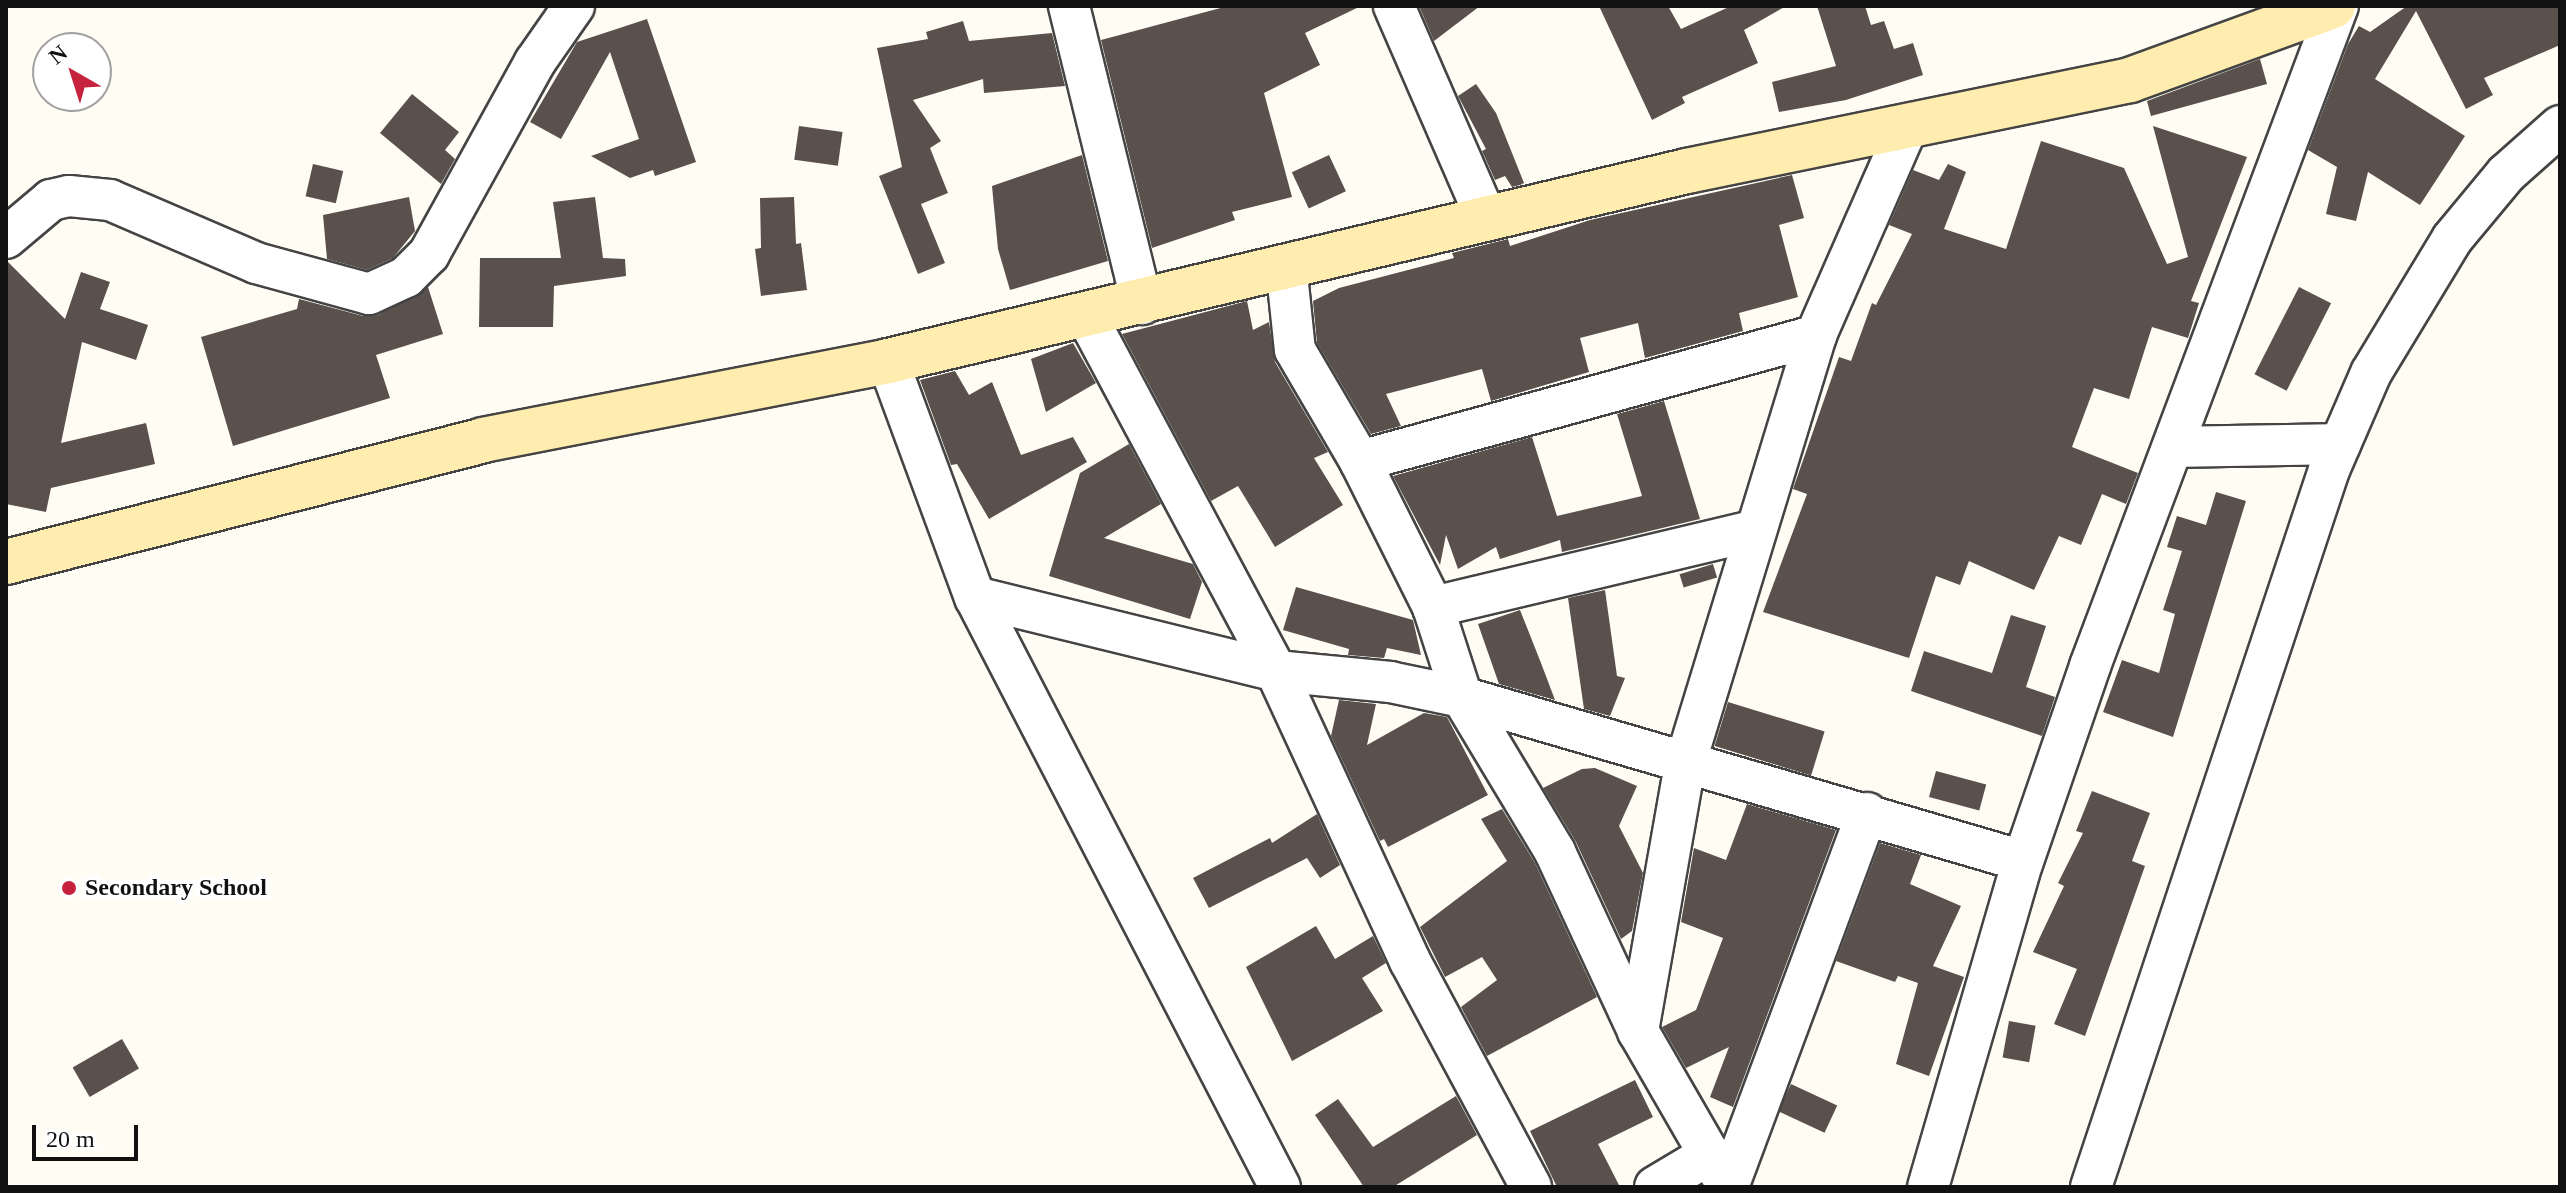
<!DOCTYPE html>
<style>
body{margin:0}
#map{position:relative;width:2566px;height:1193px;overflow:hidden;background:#fffcf4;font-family:Georgia,serif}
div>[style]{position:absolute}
.building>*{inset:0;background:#5a504c;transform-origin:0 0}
.roads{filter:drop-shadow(2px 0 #444) drop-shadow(-2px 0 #444) drop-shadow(0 2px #444) drop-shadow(0 -2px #444)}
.street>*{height:40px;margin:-20px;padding:0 20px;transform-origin:20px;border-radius:20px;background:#fff}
.secondary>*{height:44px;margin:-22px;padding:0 22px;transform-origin:22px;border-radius:22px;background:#ffedaf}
.dots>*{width:22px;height:22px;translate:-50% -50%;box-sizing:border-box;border:4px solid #fff;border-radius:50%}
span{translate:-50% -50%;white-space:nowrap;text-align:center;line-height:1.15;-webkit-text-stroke:8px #fff;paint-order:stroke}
.poi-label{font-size:24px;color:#111;font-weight:700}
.left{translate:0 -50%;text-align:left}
.frame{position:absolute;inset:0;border:8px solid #111;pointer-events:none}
.north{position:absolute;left:32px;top:32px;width:80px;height:80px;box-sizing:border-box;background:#fff;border:2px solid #a0a0a0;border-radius:50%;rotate:321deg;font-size:22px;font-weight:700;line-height:32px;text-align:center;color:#111}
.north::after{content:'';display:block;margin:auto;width:28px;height:36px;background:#c7223d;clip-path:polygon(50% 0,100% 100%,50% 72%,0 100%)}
.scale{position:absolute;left:32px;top:1125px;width:106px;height:36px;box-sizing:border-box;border:4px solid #111;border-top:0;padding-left:10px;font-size:24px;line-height:28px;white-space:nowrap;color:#111;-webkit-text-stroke:6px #fff;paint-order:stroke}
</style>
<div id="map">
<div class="building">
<div style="clip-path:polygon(1228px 6px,1361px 6px,1305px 33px,1320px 65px,1264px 93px,1292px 197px,1232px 212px,1235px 220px,1152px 248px,1101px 40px)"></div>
<div style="clip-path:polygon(1419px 6px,1480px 6px,1434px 41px)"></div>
<div style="clip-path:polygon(1599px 6px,1668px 6px,1681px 29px,1731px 6px,1786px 6px,1744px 30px,1758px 63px,1682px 97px,1685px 103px,1652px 120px)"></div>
<div style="clip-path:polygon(1817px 6px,1865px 6px,1871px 25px,1884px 21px,1894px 49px,1913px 43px,1923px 75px,1846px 100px,1779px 112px,1772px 82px,1836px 66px)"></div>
<div style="clip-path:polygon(2407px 6px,2560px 6px,2560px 45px,2484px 78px,2493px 95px,2466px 109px,2416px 11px,2375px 79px,2465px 136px,2420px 205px,2368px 172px,2356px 221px,2326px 214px,2337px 167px,2308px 150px,2348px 44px,2359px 26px,2370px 32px)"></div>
<div style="clip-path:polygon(647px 19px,696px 162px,655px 176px,653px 170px,630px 178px,591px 156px,639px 139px,610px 52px,561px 139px,530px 122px,577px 42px)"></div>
<div style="clip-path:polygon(963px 21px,969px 41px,1052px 33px,1065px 86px,984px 93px,983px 79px,913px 100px,941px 141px,930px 148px,948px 193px,921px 204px,945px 263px,918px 274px,879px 176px,902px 167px,877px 48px,928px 39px,926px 32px)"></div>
<div style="clip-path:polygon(2260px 59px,2267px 84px,2151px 116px,2147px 101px)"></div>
<div style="clip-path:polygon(1476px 84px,1496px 113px,1524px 183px,1520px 185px,1512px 187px,1505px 176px,1495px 180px,1482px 151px,1486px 149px,1458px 96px)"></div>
<div style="clip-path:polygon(412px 94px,459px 132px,445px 150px,455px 159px,441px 184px,380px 133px)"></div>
<div style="left:799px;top:126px;width:44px;height:34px;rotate:8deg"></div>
<div style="clip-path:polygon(2153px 126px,2247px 157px,2191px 301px,2199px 303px,2188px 338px,2152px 327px,2129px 399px,2094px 388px,2072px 447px,2138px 473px,2126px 504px,2102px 494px,2081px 545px,2059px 536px,2034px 590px,1969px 561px,1960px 585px,1936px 576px,1909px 658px,1763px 612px,1807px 494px,1793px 489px,1839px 357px,1851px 361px,1872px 303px,1876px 305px,1912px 234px,1889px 225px,1913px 170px,1939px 180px,1948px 164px,1966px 172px,1944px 229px,2006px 249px,2041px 141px,2124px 168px,2167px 264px,2188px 257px)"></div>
<div style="clip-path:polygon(1082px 155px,1108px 261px,1010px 290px,998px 249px,992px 186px)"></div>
<div style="left:1329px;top:155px;width:40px;height:41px;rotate:65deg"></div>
<div style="left:313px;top:164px;width:31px;height:33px;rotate:13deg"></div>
<div style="clip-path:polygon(1792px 175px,1804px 218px,1779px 225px,1798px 297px,1739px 313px,1743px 331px,1645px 358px,1638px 323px,1580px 338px,1589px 372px,1491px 401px,1482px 369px,1386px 394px,1401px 426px,1371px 434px,1317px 343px,1313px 301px,1339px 288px,1454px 258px,1452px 253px,1508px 239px,1510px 246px,1590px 220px)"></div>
<div style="clip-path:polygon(409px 197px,415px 231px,393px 258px,367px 270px,327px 259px,323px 215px)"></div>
<div style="clip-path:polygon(595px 197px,603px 258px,625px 259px,626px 276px,554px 286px,553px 327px,479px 327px,480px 258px,561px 258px,553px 202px)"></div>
<div style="clip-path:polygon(794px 197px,796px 244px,801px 243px,807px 290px,761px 296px,755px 249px,761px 248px,760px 198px)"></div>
<div style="clip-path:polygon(6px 260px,65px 319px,81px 272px,110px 282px,100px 309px,148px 325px,136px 360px,82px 342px,61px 443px,146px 423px,155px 464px,51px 488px,46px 512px,6px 504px)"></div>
<div style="clip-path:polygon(428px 287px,443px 334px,376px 355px,390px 398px,233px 446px,201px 337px,297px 309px,299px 299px,363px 316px,378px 315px)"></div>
<div style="left:2299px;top:287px;width:36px;height:98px;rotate:27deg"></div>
<div style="clip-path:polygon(1247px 301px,1253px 330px,1269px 322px,1275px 362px,1328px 452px,1314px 458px,1343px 505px,1275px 547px,1238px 486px,1211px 501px,1122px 334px)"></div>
<div style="clip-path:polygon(1073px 343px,1096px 383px,1046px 412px,1031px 359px)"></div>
<div style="clip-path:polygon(955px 371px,969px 395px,992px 382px,1021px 455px,1073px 437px,1087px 462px,989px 519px,957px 464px,951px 465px,920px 380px)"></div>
<div style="clip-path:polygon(1664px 401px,1700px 519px,1562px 552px,1560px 540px,1500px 559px,1496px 547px,1458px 569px,1446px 535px,1440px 565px,1393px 476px,1532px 437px,1557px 516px,1642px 496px,1617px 414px)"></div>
<div style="clip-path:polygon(1129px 444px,1161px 504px,1104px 538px,1193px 564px,1202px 582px,1190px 619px,1049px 576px,1080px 473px)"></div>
<div style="clip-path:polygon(2216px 492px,2246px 501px,2173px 737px,2103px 712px,2122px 660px,2159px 673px,2175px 614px,2163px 610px,2182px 551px,2167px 547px,2177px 516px,2206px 525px)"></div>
<div style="left:1713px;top:564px;width:14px;height:35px;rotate:73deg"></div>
<div style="clip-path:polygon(1296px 587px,1413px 620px,1421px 655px,1387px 648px,1384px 658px,1348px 655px,1349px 649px,1283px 630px)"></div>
<div style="clip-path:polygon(1605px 590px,1617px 676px,1625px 678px,1610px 716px,1584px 709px,1568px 598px)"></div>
<div style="clip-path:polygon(1520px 610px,1541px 663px,1555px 700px,1499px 684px,1478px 624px)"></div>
<div style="clip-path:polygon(2011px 615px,2046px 626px,2026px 687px,2055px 697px,2042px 736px,1911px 691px,1924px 651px,1992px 673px)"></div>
<div style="clip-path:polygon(1339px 700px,1376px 704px,1367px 745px,1424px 713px,1447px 717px,1488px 795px,1388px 847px,1384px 839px,1380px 841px,1331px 736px)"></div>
<div style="left:1728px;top:702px;width:101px;height:46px;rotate:17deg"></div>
<div style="clip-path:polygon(1595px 768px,1637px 786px,1619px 826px,1643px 873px,1632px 931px,1621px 939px,1576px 842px,1543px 788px,1582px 769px)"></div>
<div style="left:1936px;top:771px;width:52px;height:27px;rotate:15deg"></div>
<div style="clip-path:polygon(2092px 791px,2150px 813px,2132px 861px,2145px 866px,2085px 1036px,2054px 1024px,2077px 969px,2033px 952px,2064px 886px,2058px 883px,2083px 833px,2076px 831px)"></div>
<div style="clip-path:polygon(1747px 804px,1836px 830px,1733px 1107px,1710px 1097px,1729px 1047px,1686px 1068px,1662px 1027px,1696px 1010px,1723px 938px,1681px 922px,1694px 848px,1726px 860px)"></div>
<div style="clip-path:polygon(1502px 809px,1535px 863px,1597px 997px,1487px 1056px,1461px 1007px,1497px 980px,1482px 957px,1445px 977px,1420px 927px,1507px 861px,1481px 819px)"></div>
<div style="clip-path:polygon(1317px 814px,1340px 865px,1320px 878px,1307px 858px,1209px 908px,1193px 878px,1270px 838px,1272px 843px)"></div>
<div style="clip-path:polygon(1880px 843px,1921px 855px,1910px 884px,1961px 906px,1933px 966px,1964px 977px,1929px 1076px,1896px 1064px,1918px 983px,1898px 976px,1895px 982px,1836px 961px)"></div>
<div style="clip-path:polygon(1316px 926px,1335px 959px,1373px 936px,1386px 963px,1362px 978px,1383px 1011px,1292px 1061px,1246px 967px)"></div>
<div style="left:2009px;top:1021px;width:27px;height:37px;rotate:10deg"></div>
<div style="left:122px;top:1039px;width:34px;height:57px;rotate:60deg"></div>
<div style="clip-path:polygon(1635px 1080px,1653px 1117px,1598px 1144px,1620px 1187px,1557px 1187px,1530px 1131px)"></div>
<div style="left:1791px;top:1084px;width:51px;height:30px;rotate:25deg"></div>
<div style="clip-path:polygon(1456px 1096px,1477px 1135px,1393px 1187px,1364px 1187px,1315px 1115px,1338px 1099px,1373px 1147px)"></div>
</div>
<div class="roads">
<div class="street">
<div style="left:1069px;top:6px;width:307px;rotate:76.2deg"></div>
<div style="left:1394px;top:6px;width:233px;rotate:66.5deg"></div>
<div style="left:6px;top:238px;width:59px;rotate:-40.2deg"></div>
<div style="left:51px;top:200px;width:18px;rotate:-13deg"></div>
<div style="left:69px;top:196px;width:41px;rotate:5.6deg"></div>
<div style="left:110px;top:200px;width:159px;rotate:23.3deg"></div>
<div style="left:256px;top:263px;width:117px;rotate:15.3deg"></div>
<div style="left:369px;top:294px;width:41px;rotate:-24.7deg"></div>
<div style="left:406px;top:277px;width:33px;rotate:-45deg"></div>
<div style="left:429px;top:254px;width:219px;rotate:-61.1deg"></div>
<div style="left:535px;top:62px;width:68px;rotate:-55.1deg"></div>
<div style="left:1286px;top:265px;width:85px;rotate:84deg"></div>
<div style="left:1295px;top:350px;width:129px;rotate:59.6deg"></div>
<div style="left:1360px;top:461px;width:163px;rotate:63.4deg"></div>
<div style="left:1433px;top:607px;width:95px;rotate:72.1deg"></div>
<div style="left:1462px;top:697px;width:181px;rotate:59deg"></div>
<div style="left:1555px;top:852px;width:197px;rotate:65.1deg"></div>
<div style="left:1638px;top:1031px;width:180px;rotate:60deg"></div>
<div style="left:1087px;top:317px;width:401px;rotate:61.9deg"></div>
<div style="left:1276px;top:671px;width:319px;rotate:65.2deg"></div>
<div style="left:1410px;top:961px;width:256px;rotate:61.8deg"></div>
<div style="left:888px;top:361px;width:252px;rotate:69.8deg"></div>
<div style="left:975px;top:597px;width:664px;rotate:62.66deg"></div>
<div style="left:2175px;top:447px;width:165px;rotate:-1deg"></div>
<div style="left:1360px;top:461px;width:473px;rotate:-15.4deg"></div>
<div style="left:975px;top:597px;width:310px;rotate:13.8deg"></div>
<div style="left:1276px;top:671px;width:115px;rotate:5.5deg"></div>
<div style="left:1390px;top:682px;width:74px;rotate:11.8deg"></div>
<div style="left:1462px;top:697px;width:584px;rotate:16.3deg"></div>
<div style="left:1433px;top:607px;width:331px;rotate:-13.4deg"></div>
<div style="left:1638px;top:1031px;width:271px;rotate:-80deg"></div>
<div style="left:1685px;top:764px;width:449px;rotate:-73deg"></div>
<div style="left:1816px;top:335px;width:226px;rotate:-66.3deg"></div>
<div style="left:1655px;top:1187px;width:64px;rotate:-31deg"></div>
<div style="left:1728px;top:1187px;width:399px;rotate:-69.6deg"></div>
<div style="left:1928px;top:1187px;width:340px;rotate:-73.8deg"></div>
<div style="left:2023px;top:861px;width:206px;rotate:-71deg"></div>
<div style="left:2090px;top:666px;width:705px;rotate:-69.41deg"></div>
<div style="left:2091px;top:1187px;width:755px;rotate:-71.64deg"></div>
<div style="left:2329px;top:470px;width:106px;rotate:-66.6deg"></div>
<div style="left:2371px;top:373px;width:157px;rotate:-58.8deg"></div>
<div style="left:2452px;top:239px;width:85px;rotate:-50.3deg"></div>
<div style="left:2506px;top:174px;width:72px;rotate:-41.6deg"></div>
</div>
<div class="secondary">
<div style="left:6px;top:562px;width:492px;rotate:-14.3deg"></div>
<div style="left:483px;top:440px;width:413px;rotate:-11deg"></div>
<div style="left:888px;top:361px;width:821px;rotate:-13.38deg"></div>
<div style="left:1687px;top:171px;width:452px;rotate:-11.6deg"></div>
<div style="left:2130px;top:80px;width:216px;rotate:-20deg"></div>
</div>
</div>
<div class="dots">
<div style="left:69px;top:888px;background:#c7223d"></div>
</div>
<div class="poi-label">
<span class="left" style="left:85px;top:888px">Secondary School</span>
</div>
<div class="frame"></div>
<div class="north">N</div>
<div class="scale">20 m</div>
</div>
